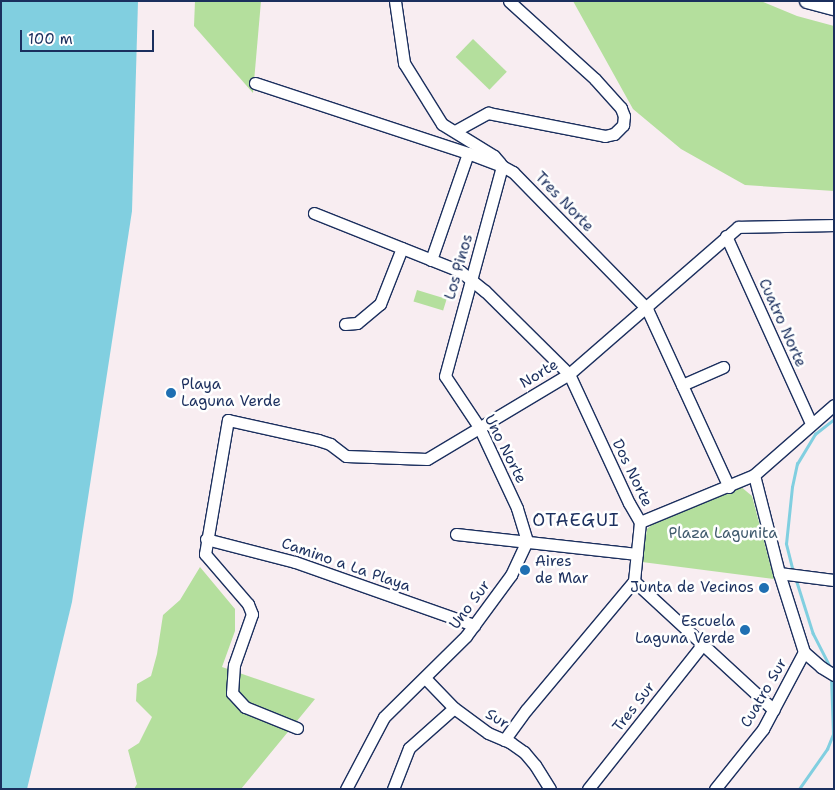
<!DOCTYPE html>
<style>
body{margin:0}
#map{position:relative;width:835px;height:790px;overflow:hidden;background:#f8edf1;font-family:"Shantell Sans",sans-serif}
div>[style]{position:absolute}
.green>*{inset:0;background:#b4df9d;transform-origin:0 0}
.water>*{inset:0;background:#81cfe0}
.stream>*{height:2.5px;margin:-1.25px;padding:0 1.25px;transform-origin:1.25px;border-radius:1.25px;background:#81cfe0}
.roads{filter:drop-shadow(1px 0 #1b2f5e) drop-shadow(-1px 0 #1b2f5e) drop-shadow(0 1px #1b2f5e) drop-shadow(0 -1px #1b2f5e)}
.minor>*{height:11px;margin:-5.5px;padding:0 5.5px;transform-origin:5.5px;border-radius:5.5px;background:#fff}
.major>*{height:14px;margin:-7px;padding:0 7px;transform-origin:7px;border-radius:7px;background:#fff}
.dots>*{width:14px;height:14px;translate:-50% -50%;box-sizing:border-box;border:2px solid #fff;border-radius:50%}
span{translate:-50% -50%;white-space:nowrap;text-align:center;line-height:1.15;-webkit-text-stroke:5px #fff;paint-order:stroke}
.street-label{font-size:15px;color:#1b2f5e}
.poi-label{font-size:15px;color:#1b2f5e}
.left{translate:0 -50%;text-align:left}
.right{translate:-100% -50%;text-align:right}
.park-label{font-size:15px;color:#415b6e}
.quarter-label{font-size:18px;color:#1b2f5e;letter-spacing:1px}
.frame{position:absolute;inset:0;border:2px solid #1b2f5e;pointer-events:none}
.scale{position:absolute;left:20px;top:30px;width:134px;height:22px;box-sizing:border-box;border:2px solid #1b2f5e;border-top:0;padding-left:6px;font-size:15px;line-height:18px;white-space:nowrap;color:#1b2f5e;-webkit-text-stroke:4px #fff;paint-order:stroke}
</style>
<div id="map">
<div class="green">
<div style="clip-path:polygon(195px 1px,261px 1px,253px 93px,194px 26px)"></div>
<div style="clip-path:polygon(573px 1px,761px 1px,797px 16px,834px 26px,834px 191px,745px 185px,681px 149px,633px 109px)"></div>
<div style="left:473px;top:39px;width:47px;height:25px;rotate:44deg"></div>
<div style="left:417px;top:290px;width:31px;height:12px;rotate:17deg"></div>
<div style="clip-path:polygon(740px 486px,752px 496px,774px 579px,642px 562px,647px 529px,655px 522px)"></div>
<div style="clip-path:polygon(200px 567px,235px 609px,235px 631px,222px 667px,315px 699px,241px 789px,134px 789px,137px 784px,128px 750px,139px 743px,152px 717px,136px 701px,137px 684px,151px 676px,157px 654px,163px 615px,180px 600px)"></div>
</div>
<div class="water">
<div style="clip-path:polygon(1px 1px,138px 1px,132px 211px,72px 602px,27px 789px,1px 789px)"></div>
</div>
<div class="stream">
<div style="left:793px;top:572px;width:29px;rotate:-104deg"></div>
<div style="left:786px;top:544px;width:57px;rotate:-84deg"></div>
<div style="left:792px;top:487px;width:24px;rotate:-78deg"></div>
<div style="left:797px;top:464px;width:35px;rotate:-59deg"></div>
<div style="left:815px;top:434px;width:24px;rotate:-38deg"></div>
<div style="left:796px;top:579px;width:57px;rotate:72.5deg"></div>
<div style="left:813px;top:633px;width:38px;rotate:63deg"></div>
<div style="left:799px;top:789px;width:49px;rotate:-55deg"></div>
<div style="left:827px;top:749px;width:16px;rotate:-68deg"></div>
<div style="left:833px;top:734px;width:57px;rotate:-92deg"></div>
</div>
<div class="roads">
<div class="minor">
<div style="left:395px;top:1px;width:63px;rotate:81.7deg"></div>
<div style="left:404px;top:63px;width:72px;rotate:58.1deg"></div>
<div style="left:442px;top:124px;width:61px;rotate:31.6deg"></div>
<div style="left:494px;top:156px;width:9px;rotate:49deg"></div>
<div style="left:255px;top:83px;width:224px;rotate:18.2deg"></div>
<div style="left:468px;top:153px;width:36px;rotate:21deg"></div>
<div style="left:502px;top:166px;width:13px;rotate:29deg"></div>
<div style="left:513px;top:172px;width:192px;rotate:45.6deg"></div>
<div style="left:647px;top:309px;width:196px;rotate:65.3deg"></div>
<div style="left:455px;top:131px;width:38px;rotate:-29deg"></div>
<div style="left:488px;top:113px;width:119px;rotate:11.1deg"></div>
<div style="left:605px;top:136px;width:9px;rotate:-13deg"></div>
<div style="left:614px;top:134px;width:13px;rotate:-45deg"></div>
<div style="left:623px;top:125px;width:9px;rotate:-84deg"></div>
<div style="left:624px;top:116px;width:9px;rotate:-111deg"></div>
<div style="left:621px;top:108px;width:39px;rotate:-132deg"></div>
<div style="left:595px;top:79px;width:116px;rotate:-137.8deg"></div>
<div style="left:314px;top:213px;width:157px;rotate:21.7deg"></div>
<div style="left:460px;top:271px;width:32px;rotate:39deg"></div>
<div style="left:485px;top:291px;width:118px;rotate:44.7deg"></div>
<div style="left:569px;top:374px;width:142px;rotate:65.1deg"></div>
<div style="left:629px;top:503px;width:22px;rotate:60deg"></div>
<div style="left:640px;top:522px;width:59px;rotate:95.8deg"></div>
<div style="left:634px;top:581px;width:168px;rotate:129.9deg"></div>
<div style="left:526px;top:710px;width:37px;rotate:126deg"></div>
<div style="left:726px;top:236px;width:205px;rotate:65.6deg"></div>
<div style="left:431px;top:260px;width:113px;rotate:-70.9deg"></div>
<div style="left:345px;top:324px;width:12px;rotate:-5deg"></div>
<div style="left:357px;top:323px;width:30px;rotate:-40deg"></div>
<div style="left:380px;top:304px;width:60px;rotate:-68.6deg"></div>
<div style="left:682px;top:385px;width:45px;rotate:-23.7deg"></div>
<div style="left:640px;top:522px;width:123px;rotate:-22.4deg"></div>
<div style="left:754px;top:475px;width:106px;rotate:-41.2deg"></div>
<div style="left:456px;top:534px;width:182px;rotate:6.3deg"></div>
<div style="left:206px;top:539px;width:92px;rotate:14.5deg"></div>
<div style="left:295px;top:562px;width:190px;rotate:19.4deg"></div>
<div style="left:779px;top:573px;width:55px;rotate:7.3deg"></div>
<div style="left:634px;top:581px;width:190px;rotate:42.7deg"></div>
<div style="left:804px;top:652px;width:23px;rotate:41deg"></div>
<div style="left:821px;top:667px;width:15px;rotate:32deg"></div>
<div style="left:425px;top:678px;width:42px;rotate:46deg"></div>
<div style="left:454px;top:708px;width:42px;rotate:36.3deg"></div>
<div style="left:488px;top:733px;width:25px;rotate:23deg"></div>
<div style="left:511px;top:743px;width:16px;rotate:35deg"></div>
<div style="left:524px;top:752px;width:17px;rotate:50deg"></div>
<div style="left:535px;top:765px;width:28px;rotate:58deg"></div>
<div style="left:297px;top:728px;width:56px;rotate:-158deg"></div>
<div style="left:245px;top:707px;width:19px;rotate:-133deg"></div>
<div style="left:232px;top:693px;width:28px;rotate:-86deg"></div>
<div style="left:234px;top:665px;width:54px;rotate:-70.6deg"></div>
<div style="left:252px;top:614px;width:11px;rotate:-112deg"></div>
<div style="left:248px;top:604px;width:66px;rotate:-130.7deg"></div>
<div style="left:205px;top:554px;width:136px;rotate:-80.3deg"></div>
<div style="left:228px;top:420px;width:92px;rotate:12.5deg"></div>
<div style="left:318px;top:440px;width:13px;rotate:18deg"></div>
<div style="left:330px;top:444px;width:20px;rotate:37deg"></div>
<div style="left:346px;top:456px;width:81px;rotate:2.1deg"></div>
<div style="left:427px;top:459px;width:165px;rotate:-30.9deg"></div>
<div style="left:569px;top:374px;width:224px;rotate:-41deg"></div>
<div style="left:738px;top:227px;width:96px;rotate:-1.2deg"></div>
<div style="left:346px;top:789px;width:81px;rotate:-62.2deg"></div>
<div style="left:384px;top:717px;width:115px;rotate:-44.6deg"></div>
<div style="left:466px;top:636px;width:76px;rotate:-53.6deg"></div>
<div style="left:511px;top:575px;width:38px;rotate:-65deg"></div>
<div style="left:527px;top:541px;width:34px;rotate:-107deg"></div>
<div style="left:517px;top:508px;width:89px;rotate:-115.1deg"></div>
<div style="left:479px;top:427px;width:61px;rotate:-123.7deg"></div>
<div style="left:445px;top:376px;width:218px;rotate:-74.8deg"></div>
<div style="left:393px;top:789px;width:44px;rotate:-68.7deg"></div>
<div style="left:409px;top:748px;width:60px;rotate:-41.6deg"></div>
<div style="left:588px;top:789px;width:185px;rotate:-51.6deg"></div>
<div style="left:715px;top:789px;width:77px;rotate:-51.3deg"></div>
<div style="left:763px;top:729px;width:87px;rotate:-62deg"></div>
<div style="left:804px;top:652px;width:83px;rotate:-107.6deg"></div>
<div style="left:779px;top:573px;width:101px;rotate:-104.3deg"></div>
</div>
<div class="major">
<div style="left:807px;top:1px;width:28px;rotate:15deg"></div>
</div>
</div>
<div class="dots">
<div style="left:171px;top:393px;background:#1f6fb2"></div>
<div style="left:525px;top:570px;background:#1f6fb2"></div>
<div style="left:764px;top:588px;background:#1f6fb2"></div>
<div style="left:745px;top:630px;background:#1f6fb2"></div>
</div>
<div class="street-label">
<span style="left:564px;top:202px;rotate:46deg">Tres Norte</span>
<span style="left:459px;top:267px;rotate:-74deg">Los Pinos</span>
<span style="left:782px;top:323px;rotate:66deg">Cuatro Norte</span>
<span style="left:539px;top:374px;rotate:-31deg">Norte</span>
<span style="left:505px;top:449px;rotate:63deg">Uno Norte</span>
<span style="left:632px;top:473px;rotate:64deg">Dos Norte</span>
<span style="left:346px;top:565px;rotate:19deg">Camino a La Playa</span>
<span style="left:470px;top:605px;rotate:-53deg">Uno Sur</span>
<span style="left:764px;top:693px;rotate:-60deg">Cuatro Sur</span>
<span style="left:634px;top:707px;rotate:-52deg">Tres Sur</span>
<span style="left:497px;top:719px;rotate:30deg">Sur</span>
</div>
<div class="poi-label">
<span class="left" style="left:181px;top:393px">Playa<br>Laguna Verde</span>
<span class="left" style="left:535px;top:570px">Aires<br>de Mar</span>
<span class="right" style="left:754px;top:588px">Junta de Vecinos</span>
<span class="right" style="left:735px;top:630px">Escuela<br>Laguna Verde</span>
</div>
<div class="park-label">
<span style="left:723px;top:534px">Plaza Lagunita</span>
</div>
<div class="quarter-label">
<span style="left:576px;top:520px">OTAEGUI</span>
</div>
<div class="frame"></div>
<div class="scale">100 m</div>
</div>
